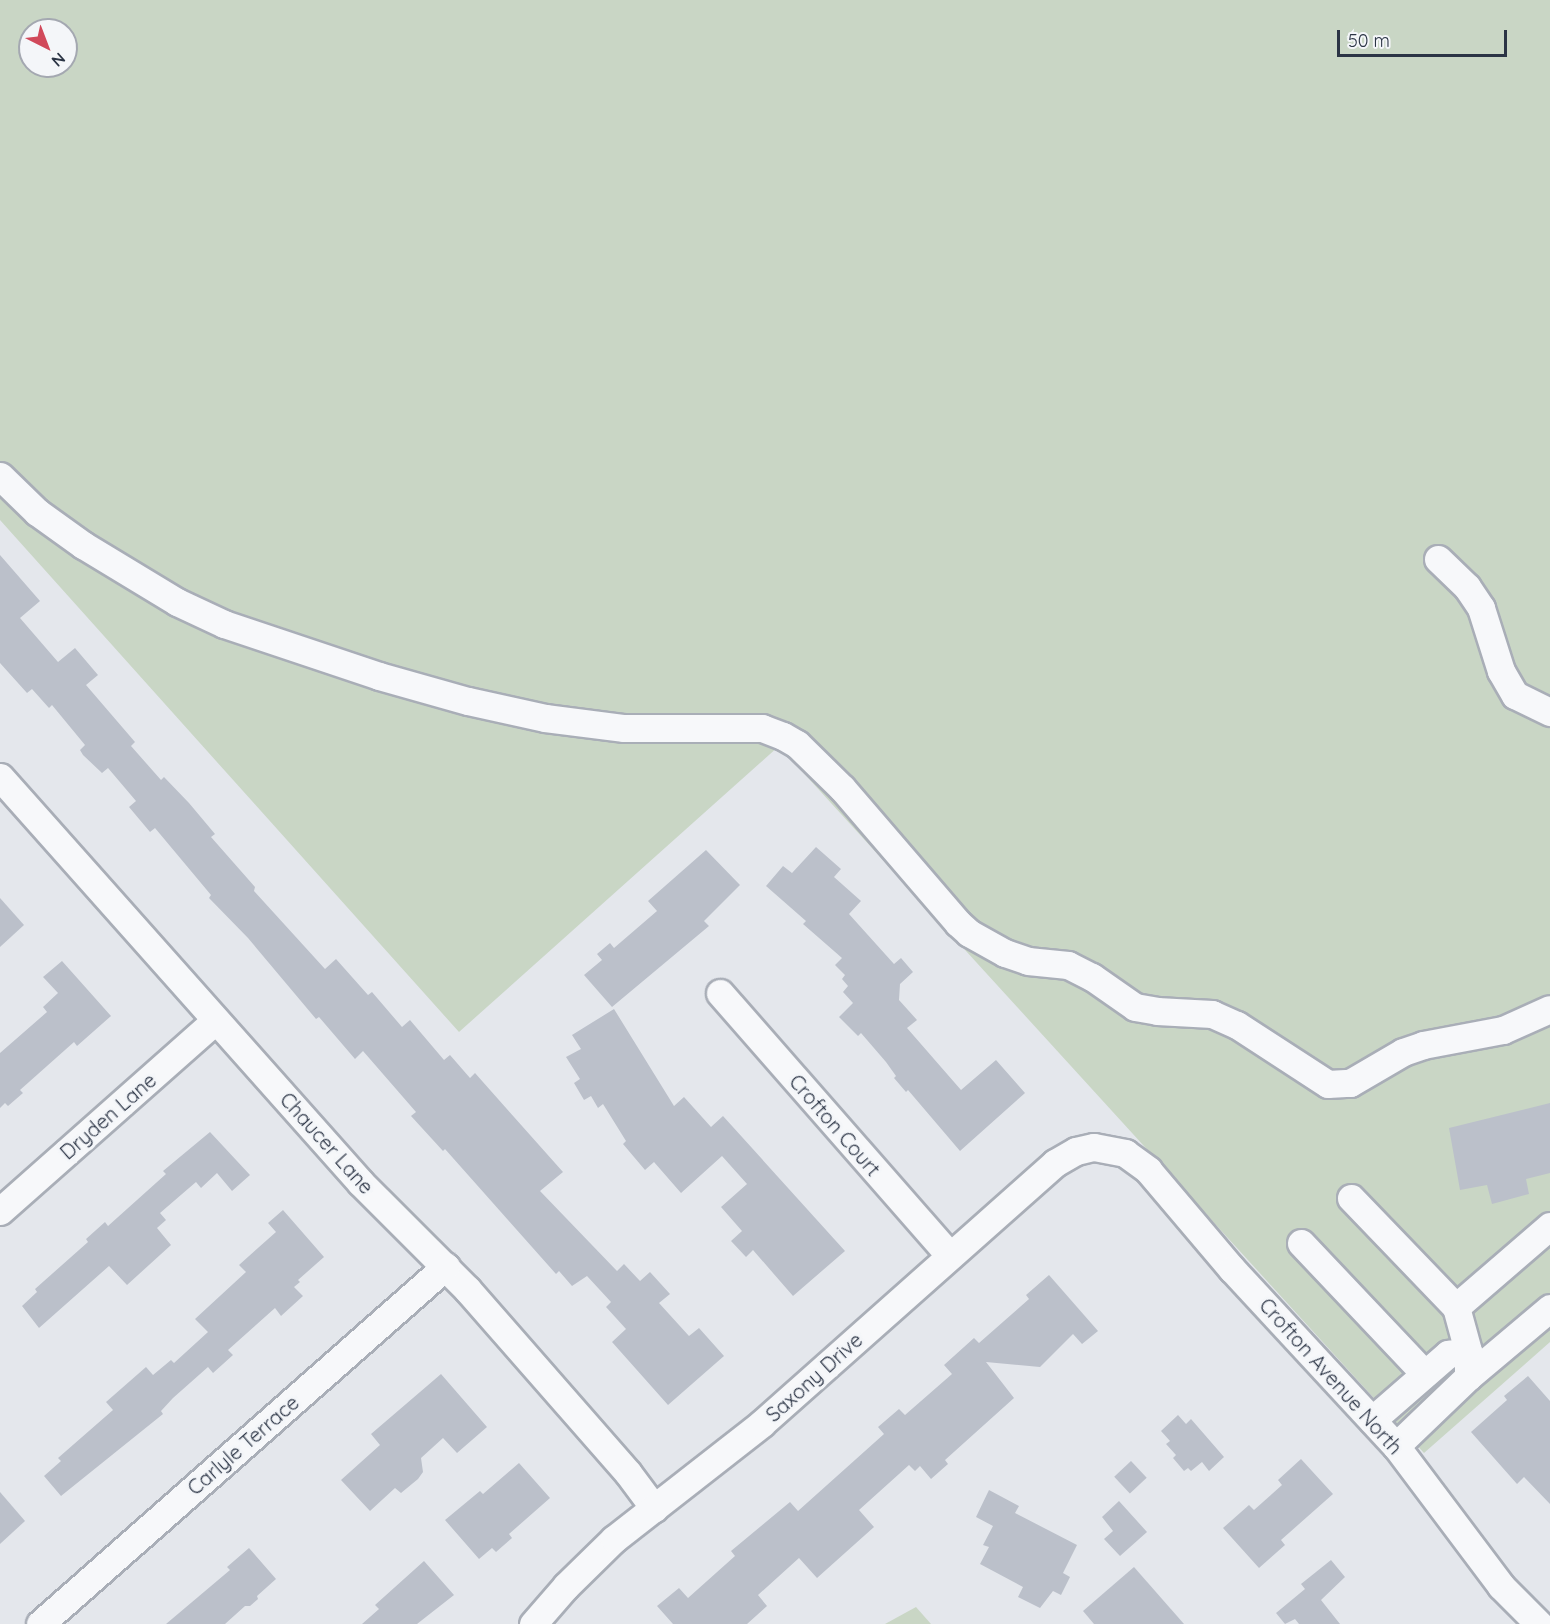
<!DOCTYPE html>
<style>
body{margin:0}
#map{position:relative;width:1550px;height:1624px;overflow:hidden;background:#e4e7ec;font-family:Quicksand,sans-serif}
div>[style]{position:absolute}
.green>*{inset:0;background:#c9d6c5}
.building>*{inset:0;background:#bbc0ca;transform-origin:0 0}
.roads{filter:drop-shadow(2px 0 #a9aeb7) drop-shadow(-2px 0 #a9aeb7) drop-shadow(0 2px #a9aeb7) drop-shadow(0 -2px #a9aeb7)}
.minor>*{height:27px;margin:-13.5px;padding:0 13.5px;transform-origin:13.5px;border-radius:13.5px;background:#f7f8fa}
span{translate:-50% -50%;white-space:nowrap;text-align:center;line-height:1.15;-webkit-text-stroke:6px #f4f6f9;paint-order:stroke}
.street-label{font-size:20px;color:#2b3445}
.north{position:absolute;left:18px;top:18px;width:60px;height:60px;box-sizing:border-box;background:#f4f6f9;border:2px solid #a4a8b1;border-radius:50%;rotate:138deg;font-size:16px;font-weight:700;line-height:24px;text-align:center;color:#2b3445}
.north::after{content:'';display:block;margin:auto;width:21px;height:27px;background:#d1495b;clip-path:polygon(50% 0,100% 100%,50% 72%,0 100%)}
.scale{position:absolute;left:1337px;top:30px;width:170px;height:27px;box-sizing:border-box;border:3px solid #2b3445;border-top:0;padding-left:8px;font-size:18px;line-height:21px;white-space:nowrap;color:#2b3445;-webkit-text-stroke:4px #f4f6f9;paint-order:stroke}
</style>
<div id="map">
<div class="green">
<div style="clip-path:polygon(evenodd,0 0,1550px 0,1550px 1342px,1424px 1453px,779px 746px,459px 1032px,0 520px,0 0,30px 30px,66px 30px,66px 66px,30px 66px,30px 30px)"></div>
<div style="clip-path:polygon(916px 1607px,931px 1624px,885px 1624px)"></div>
</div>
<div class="building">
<div style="clip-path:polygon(0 555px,40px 601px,20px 618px,58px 662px,75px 648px,98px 675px,86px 685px,135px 742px,131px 746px,161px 780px,164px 777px,189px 803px,215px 834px,211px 837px,255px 887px,254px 891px,325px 969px,336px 959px,368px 995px,372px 992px,402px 1027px,410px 1020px,444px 1060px,450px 1055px,470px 1078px,475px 1073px,563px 1172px,540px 1191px,617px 1271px,624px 1264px,640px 1281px,650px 1272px,670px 1294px,659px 1303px,689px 1336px,699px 1328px,724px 1356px,668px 1405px,612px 1342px,626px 1329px,606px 1307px,611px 1302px,587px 1276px,572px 1286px,559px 1271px,556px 1274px,445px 1149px,443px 1151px,411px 1116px,416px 1112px,363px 1051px,355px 1059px,319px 1017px,316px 1019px,248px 938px,209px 898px,211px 895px,155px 828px,150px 832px,129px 807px,136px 801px,108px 768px,102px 773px,83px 755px,80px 750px,85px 745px,52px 705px,49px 708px,32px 689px,27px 693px,0 663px)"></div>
<div style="clip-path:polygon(816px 847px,841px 869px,834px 877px,861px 901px,849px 914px,894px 964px,901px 958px,913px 972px,900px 984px,899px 1000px,917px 1020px,907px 1028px,961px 1090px,996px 1060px,1025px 1093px,960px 1151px,908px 1090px,906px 1092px,894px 1078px,896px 1076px,886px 1062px,861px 1033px,858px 1036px,839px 1017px,853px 1003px,843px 992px,848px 986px,842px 979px,845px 975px,835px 965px,842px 958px,803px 924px,806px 921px,766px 886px,783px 866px,792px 873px)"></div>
<div style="clip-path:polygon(706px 850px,740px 885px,704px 921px,709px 926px,612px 1007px,584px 975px,602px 960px,597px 954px,610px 943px,614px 948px,657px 911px,648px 901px)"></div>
<div style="clip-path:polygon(0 898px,24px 925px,0 947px)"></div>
<div style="clip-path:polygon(62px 961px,111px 1016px,77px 1046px,74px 1042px,20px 1090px,23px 1093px,8px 1106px,5px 1103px,0 1108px,0 1053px,47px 1012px,43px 1007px,58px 993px,43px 977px)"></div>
<div style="clip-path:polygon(614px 1009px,674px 1106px,684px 1097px,711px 1127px,723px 1116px,845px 1251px,793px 1296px,753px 1250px,746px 1257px,731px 1241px,742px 1231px,721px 1207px,747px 1184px,722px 1156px,681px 1193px,654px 1162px,645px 1170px,623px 1144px,626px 1141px,603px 1104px,598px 1108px,591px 1096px,584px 1100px,574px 1083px,580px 1079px,566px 1057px,581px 1049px,572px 1035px)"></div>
<div style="clip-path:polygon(1550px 1103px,1550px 1173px,1526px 1179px,1529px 1194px,1492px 1204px,1487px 1185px,1460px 1190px,1449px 1128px)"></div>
<div style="clip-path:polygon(210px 1132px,250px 1175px,232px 1191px,217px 1173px,201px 1188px,196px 1182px,160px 1213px,166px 1220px,157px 1228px,171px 1245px,127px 1285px,109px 1266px,39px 1328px,22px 1306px,37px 1292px,35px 1289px,88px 1242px,86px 1239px,105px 1222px,108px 1226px,166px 1174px,163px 1171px)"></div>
<div style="clip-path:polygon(283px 1210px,324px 1257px,298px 1280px,300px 1282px,294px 1287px,303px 1296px,281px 1316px,275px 1308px,228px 1350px,233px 1355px,213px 1373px,208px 1367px,173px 1398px,161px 1411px,163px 1414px,61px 1496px,44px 1476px,61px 1461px,58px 1458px,113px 1410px,106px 1402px,146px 1367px,153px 1375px,171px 1360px,174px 1363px,208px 1332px,195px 1319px,246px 1272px,239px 1265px,276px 1232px,268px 1223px)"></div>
<div style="clip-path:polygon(1049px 1275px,1098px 1331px,1082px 1344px,1073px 1334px,1040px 1367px,986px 1362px,1014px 1398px,945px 1460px,948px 1464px,931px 1479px,920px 1466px,915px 1471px,909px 1465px,859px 1510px,874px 1527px,817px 1578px,799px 1558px,758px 1595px,767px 1606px,747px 1624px,673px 1624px,657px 1606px,679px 1588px,688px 1598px,735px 1556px,731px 1551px,790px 1502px,798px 1511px,884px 1434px,878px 1427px,899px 1409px,905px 1415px,952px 1374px,944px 1365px,974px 1338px,979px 1343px,1029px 1299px,1026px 1295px)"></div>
<div style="clip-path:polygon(441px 1374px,487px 1427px,457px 1453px,443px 1438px,421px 1458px,423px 1472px,418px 1479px,401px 1493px,395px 1488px,370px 1511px,341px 1480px,380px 1445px,371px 1434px)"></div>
<div style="clip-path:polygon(1528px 1376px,1550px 1401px,1550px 1504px,1524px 1477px,1517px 1484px,1471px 1432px,1507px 1400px,1504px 1396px)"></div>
<div style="clip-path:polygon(1178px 1415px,1186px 1424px,1191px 1419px,1224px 1457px,1209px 1471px,1202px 1462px,1191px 1471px,1188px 1468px,1184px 1471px,1173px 1458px,1176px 1455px,1166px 1444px,1170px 1441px,1161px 1431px)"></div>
<div style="clip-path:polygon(1301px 1459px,1333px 1494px,1281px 1540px,1285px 1545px,1259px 1568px,1223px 1528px,1249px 1505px,1254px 1510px,1282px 1485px,1278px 1480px)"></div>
<div style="left:1131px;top:1461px;width:23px;height:23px;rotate:47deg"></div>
<div style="clip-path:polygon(519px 1463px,550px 1498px,509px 1534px,512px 1538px,496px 1552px,492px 1548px,479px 1559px,445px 1520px,480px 1491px,483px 1494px)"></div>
<div style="clip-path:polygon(989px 1490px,1019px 1506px,1015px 1513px,1077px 1545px,1063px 1573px,1070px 1577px,1061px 1595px,1053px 1591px,1040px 1608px,1018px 1597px,1023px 1587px,980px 1564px,989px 1547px,983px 1545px,993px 1526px,976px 1517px)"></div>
<div style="clip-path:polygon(0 1492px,25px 1521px,0 1544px)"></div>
<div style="clip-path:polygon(1119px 1501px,1147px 1532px,1120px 1556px,1104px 1539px,1113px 1531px,1102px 1517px)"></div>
<div style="clip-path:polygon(249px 1548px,276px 1579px,257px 1596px,258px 1599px,250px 1606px,245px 1606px,225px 1624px,166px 1624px,230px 1570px,227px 1567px)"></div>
<div style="clip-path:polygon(1331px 1560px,1345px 1577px,1321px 1600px,1340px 1624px,1299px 1624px,1295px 1619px,1285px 1624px,1276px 1613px,1305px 1589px,1301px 1584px)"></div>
<div style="clip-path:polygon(424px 1561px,454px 1595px,417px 1624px,362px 1624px,379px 1609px,375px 1605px)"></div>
<div style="clip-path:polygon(1134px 1567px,1184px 1624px,1094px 1624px,1083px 1611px)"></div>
</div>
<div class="roads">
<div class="minor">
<div style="left:0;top:476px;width:52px;rotate:44.2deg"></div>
<div style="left:37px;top:512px;width:57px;rotate:35.7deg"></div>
<div style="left:83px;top:545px;width:110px;rotate:31.2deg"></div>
<div style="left:177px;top:602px;width:52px;rotate:25.1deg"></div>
<div style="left:224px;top:624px;width:163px;rotate:18.5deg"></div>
<div style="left:379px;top:676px;width:92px;rotate:15.7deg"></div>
<div style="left:468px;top:701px;width:79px;rotate:12.4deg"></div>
<div style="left:545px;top:718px;width:80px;rotate:7.2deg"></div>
<div style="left:624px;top:728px;width:138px"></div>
<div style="left:762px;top:728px;width:22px;rotate:21deg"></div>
<div style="left:783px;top:736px;width:16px;rotate:30deg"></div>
<div style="left:797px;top:744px;width:63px;rotate:44.4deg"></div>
<div style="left:842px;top:788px;width:178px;rotate:49.3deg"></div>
<div style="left:958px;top:923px;width:15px;rotate:42deg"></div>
<div style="left:969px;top:933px;width:41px;rotate:29.1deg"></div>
<div style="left:1005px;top:953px;width:24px;rotate:19deg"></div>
<div style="left:1028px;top:961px;width:40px;rotate:5.7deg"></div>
<div style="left:1068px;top:965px;width:27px;rotate:27deg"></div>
<div style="left:1092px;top:977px;width:52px;rotate:34.9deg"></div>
<div style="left:1135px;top:1007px;width:22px;rotate:10deg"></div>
<div style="left:1157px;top:1011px;width:55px;rotate:3.1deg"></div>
<div style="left:1212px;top:1014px;width:27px;rotate:24deg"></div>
<div style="left:1237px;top:1025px;width:108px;rotate:33deg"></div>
<div style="left:1328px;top:1084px;width:22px;rotate:-3deg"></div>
<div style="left:1350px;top:1083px;width:61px;rotate:-30.3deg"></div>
<div style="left:1403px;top:1052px;width:21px;rotate:-19deg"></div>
<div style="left:1423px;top:1045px;width:81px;rotate:-10.6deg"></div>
<div style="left:1503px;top:1030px;width:51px;rotate:-24.1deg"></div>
<div style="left:1438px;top:559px;width:40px;rotate:44deg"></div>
<div style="left:1467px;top:587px;width:25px;rotate:56deg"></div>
<div style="left:1481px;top:608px;width:66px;rotate:72.4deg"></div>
<div style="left:1501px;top:671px;width:28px;rotate:60deg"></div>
<div style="left:1515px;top:695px;width:39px;rotate:26deg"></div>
<div style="left:0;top:777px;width:543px;rotate:48.36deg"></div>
<div style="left:361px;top:1183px;width:150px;rotate:45deg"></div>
<div style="left:467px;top:1289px;width:244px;rotate:48.8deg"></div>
<div style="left:628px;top:1473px;width:44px;rotate:53.4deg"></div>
<div style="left:720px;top:993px;width:349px;rotate:48.8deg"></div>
<div style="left:1351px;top:1198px;width:151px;rotate:46.1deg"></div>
<div style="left:1456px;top:1307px;width:46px;rotate:74.7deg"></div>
<div style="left:1468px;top:1351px;width:26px;rotate:90deg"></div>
<div style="left:0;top:1211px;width:288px;rotate:-41.5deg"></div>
<div style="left:1301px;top:1243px;width:180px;rotate:46.6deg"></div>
<div style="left:1456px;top:1307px;width:124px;rotate:-40.8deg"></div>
<div style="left:1372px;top:1420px;width:101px;rotate:-41deg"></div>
<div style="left:1448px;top:1354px;width:20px;rotate:-9deg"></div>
<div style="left:1396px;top:1446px;width:100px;rotate:-43.8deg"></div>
<div style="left:1468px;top:1377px;width:107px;rotate:-40.1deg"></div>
<div style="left:40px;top:1624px;width:541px;rotate:-41.4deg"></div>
<div style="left:533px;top:1624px;width:50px;rotate:-49deg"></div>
<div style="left:566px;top:1586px;width:67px;rotate:-44.4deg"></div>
<div style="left:614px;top:1539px;width:187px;rotate:-38deg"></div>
<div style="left:761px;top:1424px;width:393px;rotate:-41.6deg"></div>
<div style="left:1055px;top:1163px;width:24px;rotate:-30deg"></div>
<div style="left:1076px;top:1151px;width:18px;rotate:-13deg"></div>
<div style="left:1094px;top:1147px;width:32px;rotate:11deg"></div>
<div style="left:1125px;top:1153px;width:29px;rotate:36deg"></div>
<div style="left:1148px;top:1170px;width:130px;rotate:49.7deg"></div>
<div style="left:1232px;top:1269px;width:241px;rotate:47.2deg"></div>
<div style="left:1396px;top:1446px;width:175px;rotate:53.1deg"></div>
<div style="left:1501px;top:1586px;width:54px;rotate:45deg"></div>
</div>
</div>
<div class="street-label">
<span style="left:108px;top:1116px;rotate:-41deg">Dryden Lane</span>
<span style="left:835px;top:1125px;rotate:49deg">Crofton Court</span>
<span style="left:327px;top:1143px;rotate:48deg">Chaucer Lane</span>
<span style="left:1331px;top:1376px;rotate:48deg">Crofton Avenue North</span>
<span style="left:814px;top:1377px;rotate:-42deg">Saxony Drive</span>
<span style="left:243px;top:1445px;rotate:-41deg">Carlyle Terrace</span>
</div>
<div class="north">N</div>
<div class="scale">50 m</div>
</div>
